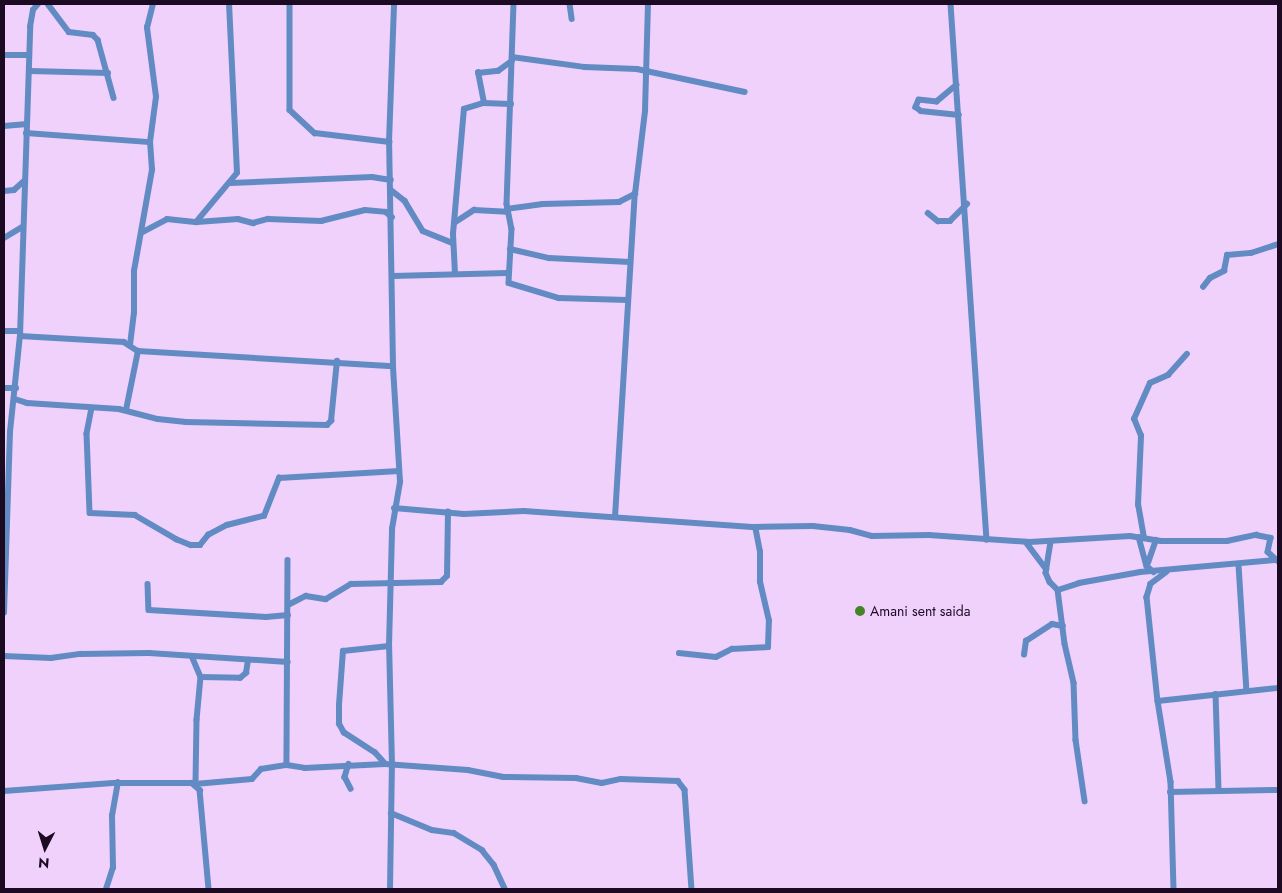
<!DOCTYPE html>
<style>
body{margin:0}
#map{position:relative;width:1282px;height:893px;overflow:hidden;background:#f0d1fc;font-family:Jost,sans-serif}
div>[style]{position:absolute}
.minor>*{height:5.5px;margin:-2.75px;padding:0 2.75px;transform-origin:2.75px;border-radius:2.75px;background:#638bc3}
.dots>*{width:14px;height:14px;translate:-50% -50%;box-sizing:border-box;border:2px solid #f0d1fc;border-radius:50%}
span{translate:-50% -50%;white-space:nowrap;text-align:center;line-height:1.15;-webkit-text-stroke:4px #f0d1fc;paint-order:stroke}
.poi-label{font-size:14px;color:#1c0922}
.left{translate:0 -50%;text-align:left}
.frame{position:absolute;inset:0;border:5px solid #1c0922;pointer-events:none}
.north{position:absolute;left:20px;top:823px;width:50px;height:50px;-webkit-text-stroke:4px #f0d1fc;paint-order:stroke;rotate:185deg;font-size:14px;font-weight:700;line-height:20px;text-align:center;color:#1c0922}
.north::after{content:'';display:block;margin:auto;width:18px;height:22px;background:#1c0922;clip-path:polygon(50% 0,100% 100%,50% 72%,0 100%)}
</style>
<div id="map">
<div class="minor">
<div style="left:48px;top:4px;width:35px;rotate:53deg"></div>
<div style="left:69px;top:32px;width:24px;rotate:7deg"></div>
<div style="left:93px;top:35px;width:7px;rotate:45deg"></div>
<div style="left:98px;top:40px;width:60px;rotate:74.6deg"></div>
<div style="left:290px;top:4px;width:106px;rotate:90deg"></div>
<div style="left:290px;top:110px;width:34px;rotate:43deg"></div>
<div style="left:315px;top:133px;width:75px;rotate:6.9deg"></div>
<div style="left:514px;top:4px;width:200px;rotate:92deg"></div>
<div style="left:507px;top:204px;width:25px;rotate:79deg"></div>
<div style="left:512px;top:229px;width:54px;rotate:93.2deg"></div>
<div style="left:509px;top:283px;width:52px;rotate:16.7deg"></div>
<div style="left:559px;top:298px;width:68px;rotate:1.7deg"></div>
<div style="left:570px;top:4px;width:15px;rotate:82deg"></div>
<div style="left:951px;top:4px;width:537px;rotate:86.16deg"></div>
<div style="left:4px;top:55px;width:25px"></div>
<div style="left:512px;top:57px;width:74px;rotate:7.8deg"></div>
<div style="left:585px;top:67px;width:52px;rotate:2.2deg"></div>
<div style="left:637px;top:69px;width:110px;rotate:12deg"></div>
<div style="left:30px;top:71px;width:78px;rotate:1.5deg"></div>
<div style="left:957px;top:85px;width:26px;rotate:140deg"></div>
<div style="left:937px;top:102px;width:18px;rotate:-174deg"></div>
<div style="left:919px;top:100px;width:8px;rotate:113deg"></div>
<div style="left:916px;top:107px;width:6px;rotate:39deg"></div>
<div style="left:921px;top:111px;width:38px;rotate:6deg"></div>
<div style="left:484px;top:103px;width:31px;rotate:-101deg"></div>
<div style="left:478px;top:73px;width:20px;rotate:-6deg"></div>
<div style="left:498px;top:71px;width:17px;rotate:-36deg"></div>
<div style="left:4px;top:126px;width:23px;rotate:-5deg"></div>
<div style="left:26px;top:133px;width:124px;rotate:4.2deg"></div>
<div style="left:231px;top:183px;width:141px;rotate:-2.4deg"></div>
<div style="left:372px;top:177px;width:19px;rotate:9deg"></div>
<div style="left:391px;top:190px;width:18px;rotate:38deg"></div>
<div style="left:405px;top:201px;width:35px;rotate:59deg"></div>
<div style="left:423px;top:231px;width:32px;rotate:22deg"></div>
<div style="left:4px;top:191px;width:10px;rotate:-6deg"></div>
<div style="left:14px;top:190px;width:13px;rotate:-42deg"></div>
<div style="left:507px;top:209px;width:36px;rotate:-8deg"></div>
<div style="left:543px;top:204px;width:76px;rotate:-1.5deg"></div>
<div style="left:619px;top:202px;width:18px;rotate:-27deg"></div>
<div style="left:928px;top:213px;width:13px;rotate:39deg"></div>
<div style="left:938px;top:221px;width:12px"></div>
<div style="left:950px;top:221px;width:24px;rotate:-45deg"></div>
<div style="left:197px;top:221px;width:62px;rotate:-50.2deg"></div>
<div style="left:237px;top:173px;width:169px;rotate:-92.7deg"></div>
<div style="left:454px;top:223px;width:24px;rotate:-33deg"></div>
<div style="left:474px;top:210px;width:33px;rotate:3deg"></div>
<div style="left:143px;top:232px;width:27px;rotate:-28deg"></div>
<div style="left:167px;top:219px;width:30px;rotate:6deg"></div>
<div style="left:197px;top:222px;width:41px;rotate:-4.2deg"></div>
<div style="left:238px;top:219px;width:16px;rotate:15deg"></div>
<div style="left:253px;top:223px;width:16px;rotate:-15deg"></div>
<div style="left:268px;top:219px;width:53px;rotate:2.2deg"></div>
<div style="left:321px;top:221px;width:45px;rotate:-14deg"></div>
<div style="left:365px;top:210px;width:21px;rotate:5deg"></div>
<div style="left:386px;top:212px;width:8px;rotate:40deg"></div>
<div style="left:4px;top:238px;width:21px;rotate:-31deg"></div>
<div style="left:510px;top:249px;width:40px;rotate:13deg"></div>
<div style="left:549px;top:258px;width:81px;rotate:2.8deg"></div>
<div style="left:455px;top:274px;width:40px;rotate:-92.9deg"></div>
<div style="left:453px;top:234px;width:125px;rotate:-85deg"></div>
<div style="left:464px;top:109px;width:21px;rotate:-17deg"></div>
<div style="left:484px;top:103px;width:27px;rotate:2deg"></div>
<div style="left:393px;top:276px;width:114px;rotate:-1.5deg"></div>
<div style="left:1203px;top:287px;width:11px;rotate:-52deg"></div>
<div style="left:1210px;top:278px;width:16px;rotate:-27deg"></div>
<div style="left:1224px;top:271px;width:16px;rotate:-79deg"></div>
<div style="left:1227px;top:255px;width:24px;rotate:-5deg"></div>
<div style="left:1251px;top:253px;width:28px;rotate:-18deg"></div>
<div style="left:4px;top:331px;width:16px"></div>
<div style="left:20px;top:336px;width:104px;rotate:3.3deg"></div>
<div style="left:124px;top:342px;width:17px;rotate:33deg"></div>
<div style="left:130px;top:345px;width:32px;rotate:-83deg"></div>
<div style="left:134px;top:313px;width:42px;rotate:-90deg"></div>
<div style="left:134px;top:271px;width:103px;rotate:-79.9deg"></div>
<div style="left:152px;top:170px;width:28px;rotate:-94deg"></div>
<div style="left:150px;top:142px;width:45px;rotate:-82.4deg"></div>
<div style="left:156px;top:97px;width:70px;rotate:-97.4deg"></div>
<div style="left:147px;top:28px;width:25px;rotate:-76deg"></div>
<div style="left:4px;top:388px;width:12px"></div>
<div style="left:15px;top:399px;width:13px;rotate:18deg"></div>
<div style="left:27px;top:403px;width:92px;rotate:3.7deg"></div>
<div style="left:119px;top:409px;width:40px;rotate:14.4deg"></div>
<div style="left:158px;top:419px;width:28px;rotate:6deg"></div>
<div style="left:186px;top:422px;width:141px;rotate:1.2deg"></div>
<div style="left:327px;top:425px;width:6px;rotate:-45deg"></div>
<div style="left:331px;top:421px;width:60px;rotate:-84.3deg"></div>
<div style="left:92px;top:408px;width:26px;rotate:101deg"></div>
<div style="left:87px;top:434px;width:79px;rotate:87.8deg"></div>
<div style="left:90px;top:513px;width:45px;rotate:2.5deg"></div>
<div style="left:135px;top:515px;width:48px;rotate:30.3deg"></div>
<div style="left:176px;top:539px;width:16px;rotate:22deg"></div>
<div style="left:191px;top:545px;width:9px"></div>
<div style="left:200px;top:545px;width:13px;rotate:-51deg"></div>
<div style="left:208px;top:535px;width:21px;rotate:-28deg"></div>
<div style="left:227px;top:525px;width:38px;rotate:-14deg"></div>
<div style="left:264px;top:516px;width:41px;rotate:-68.5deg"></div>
<div style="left:279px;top:478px;width:120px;rotate:-3.3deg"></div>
<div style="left:126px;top:410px;width:60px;rotate:-78.5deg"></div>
<div style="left:138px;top:351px;width:255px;rotate:3.4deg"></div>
<div style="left:394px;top:508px;width:70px;rotate:4.9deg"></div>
<div style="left:464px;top:514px;width:60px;rotate:-2.9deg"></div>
<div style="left:524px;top:511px;width:232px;rotate:4deg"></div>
<div style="left:755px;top:527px;width:58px;rotate:-1deg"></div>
<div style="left:813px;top:526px;width:37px;rotate:6deg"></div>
<div style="left:850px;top:530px;width:23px;rotate:15deg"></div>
<div style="left:872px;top:536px;width:57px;rotate:-1deg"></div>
<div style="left:929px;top:535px;width:101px;rotate:4deg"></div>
<div style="left:1030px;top:542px;width:100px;rotate:-3.4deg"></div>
<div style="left:1130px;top:536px;width:31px;rotate:9deg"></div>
<div style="left:1161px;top:541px;width:66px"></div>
<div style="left:1227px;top:541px;width:30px;rotate:-12deg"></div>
<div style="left:1256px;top:535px;width:15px;rotate:11deg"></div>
<div style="left:1271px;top:538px;width:14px;rotate:102deg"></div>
<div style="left:1268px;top:552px;width:13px;rotate:42deg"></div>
<div style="left:615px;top:517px;width:324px;rotate:-86.5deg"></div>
<div style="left:635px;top:194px;width:84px;rotate:-83.1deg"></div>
<div style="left:645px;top:111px;width:107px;rotate:-88.4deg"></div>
<div style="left:1139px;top:537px;width:30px;rotate:75deg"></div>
<div style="left:1147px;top:566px;width:9px;rotate:41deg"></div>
<div style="left:1144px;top:538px;width:34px;rotate:-100deg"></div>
<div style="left:1138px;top:505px;width:69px;rotate:-87.5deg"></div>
<div style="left:1141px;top:436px;width:18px;rotate:-112deg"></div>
<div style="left:1134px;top:419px;width:39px;rotate:-66deg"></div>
<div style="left:1150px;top:383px;width:20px;rotate:-24deg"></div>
<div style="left:1168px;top:375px;width:28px;rotate:-48deg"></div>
<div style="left:1026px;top:542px;width:34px;rotate:53deg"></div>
<div style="left:1051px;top:542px;width:31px;rotate:99deg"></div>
<div style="left:1046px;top:573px;width:10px;rotate:66deg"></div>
<div style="left:1050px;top:582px;width:11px;rotate:45deg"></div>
<div style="left:1058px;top:590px;width:22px;rotate:-18deg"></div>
<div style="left:1079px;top:583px;width:62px;rotate:-10.2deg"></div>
<div style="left:1140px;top:572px;width:136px;rotate:-5.1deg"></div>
<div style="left:288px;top:560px;width:205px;rotate:90.3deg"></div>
<div style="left:287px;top:765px;width:18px;rotate:9deg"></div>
<div style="left:305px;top:768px;width:80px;rotate:-2.9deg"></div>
<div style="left:385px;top:764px;width:83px;rotate:4.1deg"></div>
<div style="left:468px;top:770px;width:36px;rotate:11deg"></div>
<div style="left:503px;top:777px;width:73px;rotate:0.8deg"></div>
<div style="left:576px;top:778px;width:26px;rotate:11deg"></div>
<div style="left:602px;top:783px;width:19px;rotate:-12deg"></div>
<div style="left:621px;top:779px;width:57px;rotate:2deg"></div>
<div style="left:678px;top:781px;width:11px;rotate:52deg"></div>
<div style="left:685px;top:790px;width:99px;rotate:86deg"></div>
<div style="left:1148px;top:563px;width:24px;rotate:-71deg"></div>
<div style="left:1239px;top:565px;width:126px;rotate:86.4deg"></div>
<div style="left:1167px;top:572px;width:20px;rotate:143deg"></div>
<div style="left:1151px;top:584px;width:14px;rotate:107deg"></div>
<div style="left:1147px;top:597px;width:105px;rotate:84deg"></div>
<div style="left:1158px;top:701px;width:121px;rotate:-6.2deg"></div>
<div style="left:148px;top:584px;width:26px;rotate:88deg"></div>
<div style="left:149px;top:610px;width:117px;rotate:3.4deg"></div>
<div style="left:266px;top:617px;width:22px;rotate:-5deg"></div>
<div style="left:1058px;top:590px;width:54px;rotate:82.6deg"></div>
<div style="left:1065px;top:644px;width:40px;rotate:77deg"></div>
<div style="left:1074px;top:683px;width:57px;rotate:88deg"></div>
<div style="left:1076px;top:740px;width:62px;rotate:81.6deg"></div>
<div style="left:288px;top:605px;width:20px;rotate:-27deg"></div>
<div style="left:306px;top:596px;width:20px;rotate:9deg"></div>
<div style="left:326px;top:599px;width:29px;rotate:-31deg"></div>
<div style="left:351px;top:584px;width:90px;rotate:-1.3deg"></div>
<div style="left:441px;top:582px;width:8px;rotate:-45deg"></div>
<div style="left:447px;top:576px;width:64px;rotate:-89.1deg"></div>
<div style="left:4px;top:613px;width:181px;rotate:-88.1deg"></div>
<div style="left:10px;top:432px;width:97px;rotate:-84.1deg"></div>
<div style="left:20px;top:336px;width:309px;rotate:-88.1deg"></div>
<div style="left:30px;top:27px;width:17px;rotate:-80deg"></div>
<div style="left:33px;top:10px;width:8px;rotate:-50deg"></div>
<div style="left:679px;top:653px;width:37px;rotate:6deg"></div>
<div style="left:716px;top:657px;width:18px;rotate:-27deg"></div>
<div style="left:732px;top:649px;width:36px;rotate:-3deg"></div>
<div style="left:768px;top:647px;width:26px;rotate:-88deg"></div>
<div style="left:769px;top:621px;width:40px;rotate:-103deg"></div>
<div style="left:760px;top:582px;width:30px;rotate:-90deg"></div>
<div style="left:760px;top:552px;width:25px;rotate:-101deg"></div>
<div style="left:1024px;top:655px;width:14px;rotate:-82deg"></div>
<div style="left:1026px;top:641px;width:31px;rotate:-33deg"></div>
<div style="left:1052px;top:624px;width:11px;rotate:10deg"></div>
<div style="left:4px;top:656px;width:47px;rotate:2.4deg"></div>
<div style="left:51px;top:658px;width:29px;rotate:-8deg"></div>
<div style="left:80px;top:654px;width:69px;rotate:-0.8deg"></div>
<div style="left:149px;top:653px;width:139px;rotate:3.7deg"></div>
<div style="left:192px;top:656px;width:23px;rotate:67deg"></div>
<div style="left:201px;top:677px;width:43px;rotate:95.3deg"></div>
<div style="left:197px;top:720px;width:64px;rotate:90.9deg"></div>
<div style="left:201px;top:677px;width:39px;rotate:1deg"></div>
<div style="left:240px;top:678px;width:8px;rotate:-40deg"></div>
<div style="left:246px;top:673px;width:13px;rotate:-81deg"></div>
<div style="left:1216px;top:694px;width:97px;rotate:88.2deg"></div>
<div style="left:1158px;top:701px;width:82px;rotate:80.9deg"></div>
<div style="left:1171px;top:782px;width:107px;rotate:88.4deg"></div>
<div style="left:349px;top:764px;width:14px;rotate:107deg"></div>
<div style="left:345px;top:777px;width:13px;rotate:63deg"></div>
<div style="left:385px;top:764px;width:15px;rotate:-132deg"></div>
<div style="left:375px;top:753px;width:37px;rotate:-147deg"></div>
<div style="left:344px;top:733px;width:10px;rotate:-119deg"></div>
<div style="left:339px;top:724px;width:19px;rotate:-90deg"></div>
<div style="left:339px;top:705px;width:54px;rotate:-85.8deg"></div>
<div style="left:343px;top:651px;width:46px;rotate:-6.2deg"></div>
<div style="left:195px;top:784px;width:57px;rotate:-5deg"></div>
<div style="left:252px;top:779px;width:13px;rotate:-48deg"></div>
<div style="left:261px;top:769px;width:26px;rotate:-9deg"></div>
<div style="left:4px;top:791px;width:109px;rotate:-4.2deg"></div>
<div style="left:113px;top:783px;width:79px"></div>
<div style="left:192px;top:783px;width:11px;rotate:41deg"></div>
<div style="left:200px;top:790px;width:99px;rotate:84.8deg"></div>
<div style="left:1170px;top:792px;width:108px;rotate:-1.1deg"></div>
<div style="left:391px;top:813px;width:44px;rotate:22.5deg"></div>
<div style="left:432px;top:830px;width:22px;rotate:8deg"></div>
<div style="left:454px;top:833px;width:33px;rotate:31deg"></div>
<div style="left:482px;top:850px;width:19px;rotate:51deg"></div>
<div style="left:494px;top:865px;width:26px;rotate:65deg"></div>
<div style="left:106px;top:889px;width:22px;rotate:-72deg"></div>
<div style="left:113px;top:868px;width:52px;rotate:-91.1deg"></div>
<div style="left:112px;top:816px;width:34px;rotate:-80deg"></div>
<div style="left:390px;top:889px;width:124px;rotate:-89.1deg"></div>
<div style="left:392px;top:765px;width:119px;rotate:-91.4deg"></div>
<div style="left:389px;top:646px;width:117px;rotate:-88.5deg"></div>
<div style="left:392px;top:529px;width:48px;rotate:-80.3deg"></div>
<div style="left:400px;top:482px;width:116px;rotate:-93.5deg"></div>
<div style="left:393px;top:366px;width:224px;rotate:-91deg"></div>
<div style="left:389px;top:142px;width:138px;rotate:-87.9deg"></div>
</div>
<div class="dots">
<div style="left:860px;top:611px;background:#448424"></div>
</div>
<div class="poi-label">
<span class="left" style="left:870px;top:611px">Amani sent saida</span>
</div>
<div class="frame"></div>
<div class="north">N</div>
</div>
